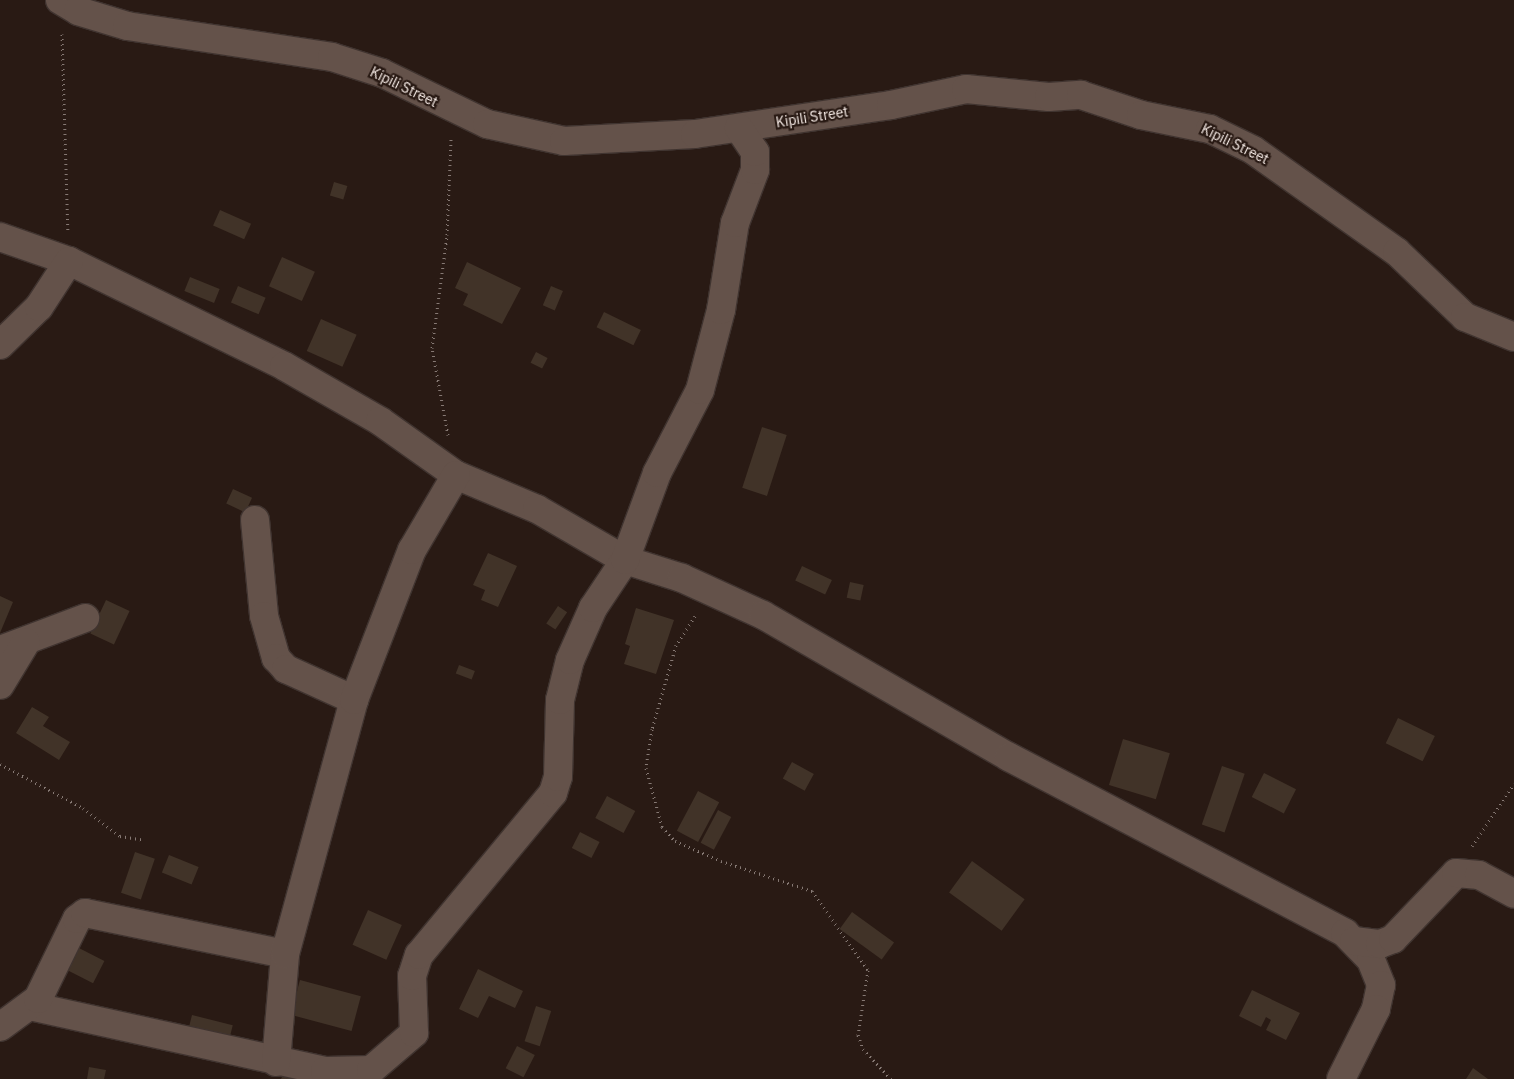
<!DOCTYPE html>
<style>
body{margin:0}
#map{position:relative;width:1514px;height:1079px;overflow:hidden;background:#291a14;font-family:"IBM Plex Sans",sans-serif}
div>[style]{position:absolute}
.building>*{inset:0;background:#413328;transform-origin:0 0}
.path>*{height:3px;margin-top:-1.5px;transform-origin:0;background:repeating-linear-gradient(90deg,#867974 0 1px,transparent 0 5px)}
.roads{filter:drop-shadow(1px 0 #403430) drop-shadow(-1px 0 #403430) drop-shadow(0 1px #403430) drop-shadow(0 -1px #403430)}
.minor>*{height:28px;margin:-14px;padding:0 14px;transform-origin:14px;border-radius:14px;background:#64524a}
span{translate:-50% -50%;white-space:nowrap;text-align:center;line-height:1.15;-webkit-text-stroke:4.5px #291a14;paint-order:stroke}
.street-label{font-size:14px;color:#faefea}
</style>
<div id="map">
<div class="building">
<div style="left:334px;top:182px;width:14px;height:14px;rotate:17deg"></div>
<div style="left:220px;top:210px;width:34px;height:17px;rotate:24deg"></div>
<div style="left:282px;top:257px;width:36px;height:32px;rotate:24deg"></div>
<div style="clip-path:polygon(467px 262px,521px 288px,502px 324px,463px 305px,468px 294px,455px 288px)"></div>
<div style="left:190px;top:277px;width:32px;height:15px;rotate:22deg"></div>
<div style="left:238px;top:286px;width:30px;height:18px;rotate:23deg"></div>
<div style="left:551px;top:286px;width:13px;height:21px;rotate:23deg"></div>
<div style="left:604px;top:312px;width:41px;height:17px;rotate:26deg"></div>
<div style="left:321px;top:319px;width:39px;height:35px;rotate:24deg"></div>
<div style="left:536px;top:352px;width:13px;height:12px;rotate:27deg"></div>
<div style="left:762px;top:427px;width:26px;height:64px;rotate:18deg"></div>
<div style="left:233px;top:489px;width:21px;height:16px;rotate:25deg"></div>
<div style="clip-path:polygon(488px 553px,517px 566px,498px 607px,481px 600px,485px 590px,473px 585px)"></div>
<div style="left:802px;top:566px;width:33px;height:16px;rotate:25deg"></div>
<div style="left:850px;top:582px;width:14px;height:16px;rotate:12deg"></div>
<div style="clip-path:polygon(0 596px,13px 602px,0 633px)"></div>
<div style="left:106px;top:600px;width:26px;height:37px;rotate:25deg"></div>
<div style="left:558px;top:606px;width:11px;height:21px;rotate:34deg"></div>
<div style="clip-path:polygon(636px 608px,674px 620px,656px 674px,624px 664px,630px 646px,625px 644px)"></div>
<div style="left:459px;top:665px;width:17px;height:9px;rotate:21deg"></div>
<div style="clip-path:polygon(32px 707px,49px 717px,43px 726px,70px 742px,59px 760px,16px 733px)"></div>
<div style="left:1398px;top:718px;width:41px;height:28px;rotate:26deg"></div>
<div style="left:1123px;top:739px;width:49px;height:48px;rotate:17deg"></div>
<div style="left:792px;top:762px;width:25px;height:19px;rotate:29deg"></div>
<div style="left:1222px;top:766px;width:24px;height:62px;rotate:19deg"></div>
<div style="left:1264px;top:773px;width:36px;height:27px;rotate:27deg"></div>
<div style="left:698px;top:791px;width:24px;height:45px;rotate:28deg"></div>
<div style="left:607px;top:796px;width:32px;height:25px;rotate:28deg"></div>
<div style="left:718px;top:810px;width:15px;height:37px;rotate:28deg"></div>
<div style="left:580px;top:832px;width:22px;height:18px;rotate:27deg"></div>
<div style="left:135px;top:852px;width:21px;height:43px;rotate:19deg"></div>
<div style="left:169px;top:855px;width:32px;height:19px;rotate:22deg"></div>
<div style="left:972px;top:861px;width:65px;height:39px;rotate:36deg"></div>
<div style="left:368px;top:910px;width:37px;height:38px;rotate:24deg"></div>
<div style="left:852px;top:912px;width:52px;height:21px;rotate:36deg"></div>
<div style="left:75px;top:946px;width:33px;height:25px;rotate:27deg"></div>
<div style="clip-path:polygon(478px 969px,523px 991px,515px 1008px,489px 996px,478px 1018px,459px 1009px)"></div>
<div style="left:300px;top:980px;width:63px;height:36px;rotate:15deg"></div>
<div style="clip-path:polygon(1252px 990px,1300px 1013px,1286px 1040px,1266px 1030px,1271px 1020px,1266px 1017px,1261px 1027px,1239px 1016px)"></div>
<div style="left:536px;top:1006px;width:16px;height:37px;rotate:18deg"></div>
<div style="left:192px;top:1015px;width:42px;height:20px;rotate:14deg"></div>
<div style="left:517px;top:1046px;width:20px;height:25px;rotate:27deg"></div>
<div style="clip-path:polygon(89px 1067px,106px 1070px,104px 1079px,87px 1079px)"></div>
<div style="clip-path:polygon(1473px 1068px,1488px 1079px,1466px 1079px)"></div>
<div style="clip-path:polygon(284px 1073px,294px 1079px,281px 1079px)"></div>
</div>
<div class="path">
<div style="left:62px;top:34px;width:198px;rotate:88.3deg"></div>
<div style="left:448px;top:435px;width:88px;rotate:-100.4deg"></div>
<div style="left:432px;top:348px;width:114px;rotate:-82.4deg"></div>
<div style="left:447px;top:235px;width:96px;rotate:-87.6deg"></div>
<div style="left:695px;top:616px;width:35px;rotate:123deg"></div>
<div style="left:676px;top:645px;width:87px;rotate:105.9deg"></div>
<div style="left:652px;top:729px;width:39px;rotate:99deg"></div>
<div style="left:646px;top:768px;width:61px;rotate:74.8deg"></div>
<div style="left:662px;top:827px;width:19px;rotate:47deg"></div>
<div style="left:675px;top:841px;width:50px;rotate:23.5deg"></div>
<div style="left:721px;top:861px;width:96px;rotate:18.2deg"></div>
<div style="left:812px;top:891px;width:97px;rotate:54.7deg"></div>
<div style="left:868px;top:970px;width:66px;rotate:98.7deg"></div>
<div style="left:858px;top:1035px;width:15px;rotate:70deg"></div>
<div style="left:863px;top:1049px;width:41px;rotate:47deg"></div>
<div style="left:0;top:764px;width:94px;rotate:27.9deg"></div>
<div style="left:83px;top:808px;width:46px;rotate:37.1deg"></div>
<div style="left:120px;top:836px;width:24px;rotate:9deg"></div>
<div style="left:1472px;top:846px;width:75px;rotate:-55.9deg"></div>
</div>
<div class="roads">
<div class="minor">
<div style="left:60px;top:0;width:21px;rotate:31deg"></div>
<div style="left:78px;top:11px;width:51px;rotate:17deg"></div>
<div style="left:127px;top:26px;width:207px;rotate:8.6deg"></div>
<div style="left:332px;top:57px;width:52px;rotate:17.7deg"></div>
<div style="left:382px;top:73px;width:117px;rotate:25.9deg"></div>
<div style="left:487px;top:124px;width:79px;rotate:12.4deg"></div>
<div style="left:564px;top:141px;width:131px;rotate:-3.1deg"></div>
<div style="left:695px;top:134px;width:198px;rotate:-8.4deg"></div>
<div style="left:891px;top:105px;width:77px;rotate:-12deg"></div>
<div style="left:966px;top:89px;width:83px;rotate:5.5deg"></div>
<div style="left:1049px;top:97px;width:32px;rotate:-4deg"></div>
<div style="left:1081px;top:95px;width:63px;rotate:18.4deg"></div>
<div style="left:1141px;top:115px;width:70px;rotate:11.5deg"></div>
<div style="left:1210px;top:129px;width:48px;rotate:26deg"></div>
<div style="left:1253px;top:150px;width:176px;rotate:35.3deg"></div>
<div style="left:1397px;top:252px;width:94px;rotate:43.7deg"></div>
<div style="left:1465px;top:317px;width:53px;rotate:22.2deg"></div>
<div style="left:0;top:237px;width:73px;rotate:19.2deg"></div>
<div style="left:69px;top:261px;width:239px;rotate:26deg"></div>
<div style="left:284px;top:366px;width:111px;rotate:29.8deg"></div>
<div style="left:380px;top:421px;width:93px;rotate:35.4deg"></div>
<div style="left:456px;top:475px;width:88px;rotate:22.8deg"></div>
<div style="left:537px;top:509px;width:102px;rotate:30.1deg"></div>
<div style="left:625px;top:560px;width:60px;rotate:17.5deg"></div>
<div style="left:682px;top:578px;width:89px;rotate:24.6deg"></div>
<div style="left:763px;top:615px;width:284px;rotate:30deg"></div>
<div style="left:1009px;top:757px;width:379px;rotate:27.6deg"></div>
<div style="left:1345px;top:933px;width:37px;rotate:46deg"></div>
<div style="left:1371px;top:960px;width:27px;rotate:68deg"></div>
<div style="left:1381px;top:985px;width:25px;rotate:102deg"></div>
<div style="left:1376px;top:1009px;width:78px;rotate:116.6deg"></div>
<div style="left:0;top:345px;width:54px;rotate:-44.3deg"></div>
<div style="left:39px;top:307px;width:55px;rotate:-56.9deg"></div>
<div style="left:255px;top:520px;width:96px;rotate:84.6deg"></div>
<div style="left:264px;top:616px;width:44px;rotate:74.1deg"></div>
<div style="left:276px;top:658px;width:15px;rotate:48deg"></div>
<div style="left:286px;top:669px;width:75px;rotate:24.5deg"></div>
<div style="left:0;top:650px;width:91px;rotate:-20.6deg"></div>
<div style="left:0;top:685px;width:50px;rotate:-58.8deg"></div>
<div style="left:1354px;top:941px;width:26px;rotate:7deg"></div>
<div style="left:1380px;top:944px;width:14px;rotate:-21deg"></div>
<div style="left:1393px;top:939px;width:91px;rotate:-46.3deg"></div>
<div style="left:1456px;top:873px;width:23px;rotate:5deg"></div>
<div style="left:1479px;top:875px;width:40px;rotate:28deg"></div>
<div style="left:30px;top:1006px;width:302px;rotate:12.4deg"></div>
<div style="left:325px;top:1071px;width:46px;rotate:-1.2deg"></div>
<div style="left:371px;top:1070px;width:57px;rotate:-40.7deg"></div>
<div style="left:414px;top:1033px;width:57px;rotate:-92deg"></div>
<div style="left:412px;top:976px;width:22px;rotate:-72deg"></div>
<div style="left:419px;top:955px;width:210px;rotate:-50.4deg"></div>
<div style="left:553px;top:793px;width:17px;rotate:-73deg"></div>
<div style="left:558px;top:777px;width:77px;rotate:-88.5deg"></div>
<div style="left:560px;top:700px;width:41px;rotate:-76deg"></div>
<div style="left:570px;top:660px;width:57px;rotate:-66.1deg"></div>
<div style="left:593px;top:608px;width:58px;rotate:-56.3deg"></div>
<div style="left:625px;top:560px;width:93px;rotate:-69.8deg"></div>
<div style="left:657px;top:473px;width:93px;rotate:-62.6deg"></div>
<div style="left:700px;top:390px;width:83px;rotate:-75.3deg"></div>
<div style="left:721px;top:310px;width:88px;rotate:-80.9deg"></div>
<div style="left:735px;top:223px;width:57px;rotate:-69.3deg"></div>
<div style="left:755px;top:170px;width:18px;rotate:-90deg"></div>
<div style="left:755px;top:152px;width:29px;rotate:-124deg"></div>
<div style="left:0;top:1027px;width:47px;rotate:-36.4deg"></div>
<div style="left:38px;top:999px;width:89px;rotate:-64deg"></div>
<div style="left:77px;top:919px;width:10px;rotate:-37deg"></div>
<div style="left:85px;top:913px;width:204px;rotate:11.6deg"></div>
<div style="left:276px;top:1062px;width:108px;rotate:-85.2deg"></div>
<div style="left:285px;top:954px;width:263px;rotate:-74.8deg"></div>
<div style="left:354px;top:700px;width:161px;rotate:-68.9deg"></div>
<div style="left:412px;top:550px;width:87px;rotate:-59.6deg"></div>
</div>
</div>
<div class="street-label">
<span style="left:404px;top:87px;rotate:26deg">Kipili Street</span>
<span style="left:812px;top:117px;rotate:-9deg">Kipili Street</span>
<span style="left:1235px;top:144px;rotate:26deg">Kipili Street</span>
</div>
</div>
